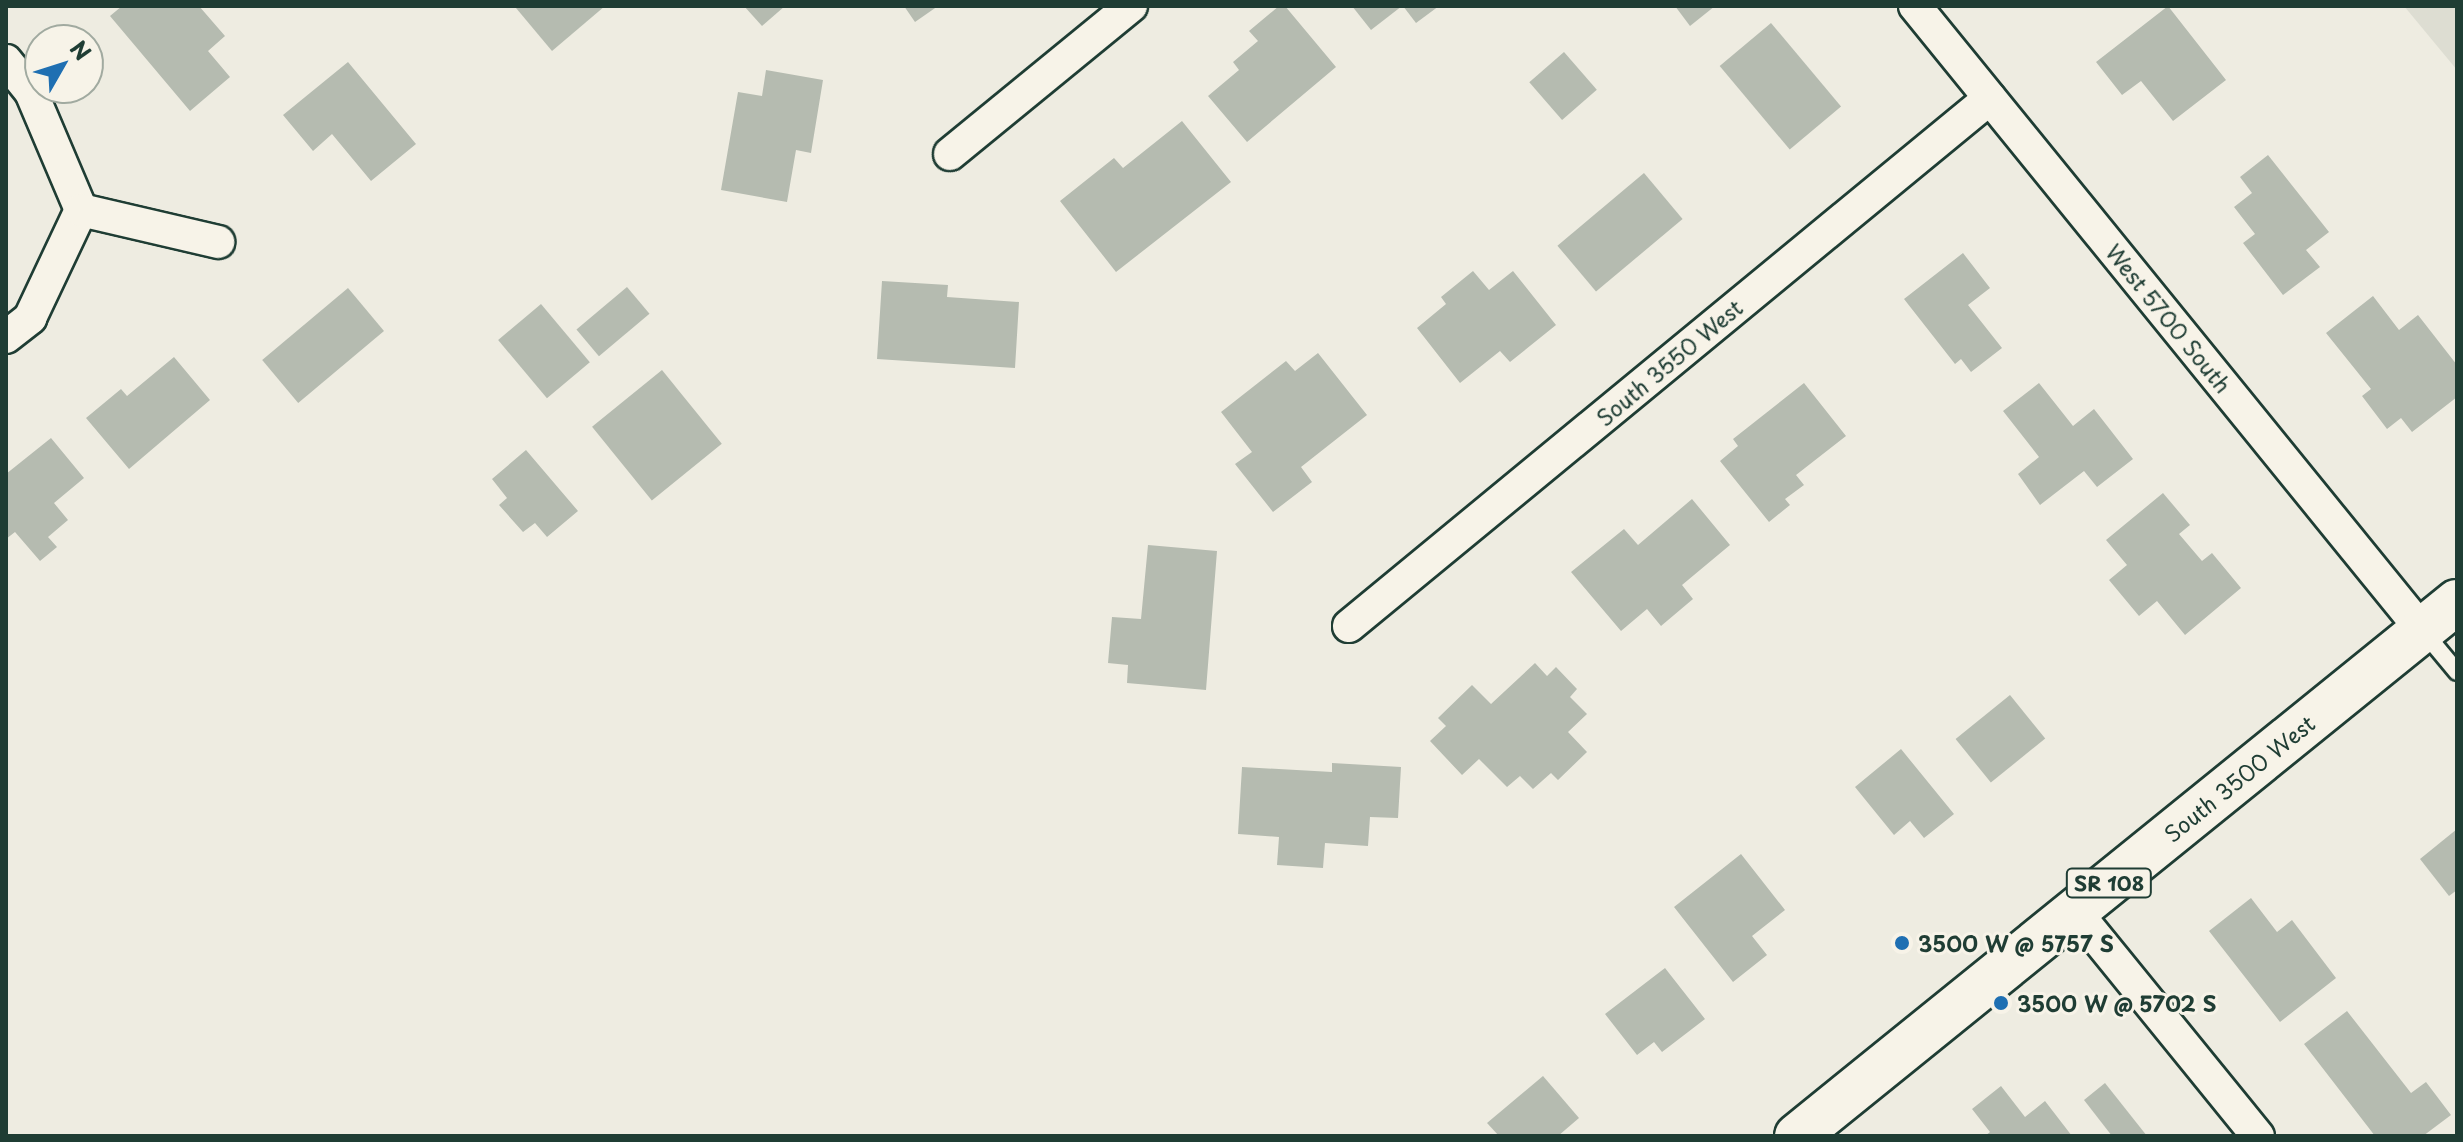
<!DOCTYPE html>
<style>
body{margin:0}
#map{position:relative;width:2463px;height:1142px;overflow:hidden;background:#eeece1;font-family:"Playpen Sans",sans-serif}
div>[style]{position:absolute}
.built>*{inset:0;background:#ddddd2}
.building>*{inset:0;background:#b5bbb0;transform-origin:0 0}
.roads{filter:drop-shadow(2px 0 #1f3d34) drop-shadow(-2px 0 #1f3d34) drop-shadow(0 2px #1f3d34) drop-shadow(0 -2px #1f3d34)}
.lane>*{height:16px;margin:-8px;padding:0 8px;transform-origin:8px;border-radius:8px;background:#f7f3e8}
.street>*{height:32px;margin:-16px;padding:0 16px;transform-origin:16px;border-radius:16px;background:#f7f3e8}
.primary>*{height:44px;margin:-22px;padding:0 22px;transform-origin:22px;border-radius:22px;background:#f7f3e8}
.dots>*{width:22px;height:22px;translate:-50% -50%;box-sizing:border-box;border:4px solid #f7f3e8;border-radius:50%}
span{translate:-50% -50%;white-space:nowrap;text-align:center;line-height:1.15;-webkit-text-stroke:6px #f7f3e8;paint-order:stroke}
.shield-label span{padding:2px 6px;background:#f7f3e8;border:2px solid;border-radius:6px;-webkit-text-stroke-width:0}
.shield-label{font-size:20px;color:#1f3d34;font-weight:700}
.street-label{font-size:22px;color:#1f3d34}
.poi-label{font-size:22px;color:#1f3d34;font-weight:700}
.left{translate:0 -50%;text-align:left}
.frame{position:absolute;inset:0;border:8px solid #1f3d34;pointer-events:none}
.north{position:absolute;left:24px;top:24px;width:80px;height:80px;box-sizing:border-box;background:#f7f3e8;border:2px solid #a1aaa0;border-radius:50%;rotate:51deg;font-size:22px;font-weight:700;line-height:32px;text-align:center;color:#1f3d34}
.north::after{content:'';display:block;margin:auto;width:28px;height:36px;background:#1f6fb2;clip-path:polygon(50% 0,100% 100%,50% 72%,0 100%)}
</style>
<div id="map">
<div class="built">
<div style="clip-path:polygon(2404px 6px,2457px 6px,2457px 70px)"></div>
</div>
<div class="building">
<div style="clip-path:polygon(122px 6px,199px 6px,225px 36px,208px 51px,230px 77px,190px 111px,110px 16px)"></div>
<div style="clip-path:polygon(518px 6px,605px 6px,552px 51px,516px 8px)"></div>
<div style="clip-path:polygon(744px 6px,785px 6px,762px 26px)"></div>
<div style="clip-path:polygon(904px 6px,938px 6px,915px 22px)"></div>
<div style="clip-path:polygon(1279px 6px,1285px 6px,1336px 67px,1247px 142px,1208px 96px,1239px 70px,1233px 62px,1258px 41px,1249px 31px)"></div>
<div style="clip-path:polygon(1352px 6px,1402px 6px,1371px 30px)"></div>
<div style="clip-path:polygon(1403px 6px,1439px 6px,1416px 23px)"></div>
<div style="clip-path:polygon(1675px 6px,1715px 6px,1690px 26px)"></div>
<div style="clip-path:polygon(2168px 6px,2226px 80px,2173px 121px,2141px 81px,2122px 95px,2096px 62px)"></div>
<div style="left:1771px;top:23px;width:109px;height:67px;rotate:50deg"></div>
<div style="left:1564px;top:52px;width:50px;height:46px;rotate:49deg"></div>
<div style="clip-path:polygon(348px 62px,416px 144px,371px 181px,332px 134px,313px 151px,283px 115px)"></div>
<div style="clip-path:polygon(766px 70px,823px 80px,811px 153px,796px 150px,787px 202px,721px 190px,738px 92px,762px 96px)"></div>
<div style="clip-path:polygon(1182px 121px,1231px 182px,1116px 272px,1060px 201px,1114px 158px,1123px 168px)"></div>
<div style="clip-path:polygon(2268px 155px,2329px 232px,2306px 250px,2320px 267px,2283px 295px,2243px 243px,2255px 234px,2234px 207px,2252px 193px,2240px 177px)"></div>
<div style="left:1644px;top:173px;width:60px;height:113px;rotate:50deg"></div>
<div style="clip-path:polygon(1963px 253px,1990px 288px,1968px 305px,2002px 348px,1971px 372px,1961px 359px,1955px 364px,1904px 299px)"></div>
<div style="clip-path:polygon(1473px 271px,1489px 290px,1513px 271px,1556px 325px,1510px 362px,1500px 351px,1460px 383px,1417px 328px,1446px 304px,1441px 297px)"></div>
<div style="clip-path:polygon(882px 281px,948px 285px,947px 297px,1019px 302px,1015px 368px,877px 359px)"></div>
<div style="left:627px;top:287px;width:35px;height:66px;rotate:50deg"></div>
<div style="left:348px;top:288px;width:56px;height:112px;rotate:50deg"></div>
<div style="clip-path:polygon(2373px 296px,2399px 330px,2418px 315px,2457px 365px,2457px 397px,2412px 432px,2401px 418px,2387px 429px,2362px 396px,2371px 389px,2326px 333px)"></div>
<div style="left:541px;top:304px;width:76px;height:56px;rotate:50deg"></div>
<div style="clip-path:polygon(1318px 353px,1367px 415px,1301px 467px,1312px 482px,1273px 512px,1235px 464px,1252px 452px,1221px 412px,1286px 361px,1295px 371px)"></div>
<div style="clip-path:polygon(174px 357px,210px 400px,129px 469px,86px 418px,121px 389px,127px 396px)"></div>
<div style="left:662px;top:370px;width:95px;height:90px;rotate:51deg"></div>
<div style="clip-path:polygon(1804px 383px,1846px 436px,1796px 475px,1804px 485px,1785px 499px,1790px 505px,1769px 522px,1720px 461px,1738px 446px,1733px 439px)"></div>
<div style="clip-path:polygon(2039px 383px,2073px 426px,2094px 409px,2133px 459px,2097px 487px,2084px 471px,2040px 505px,2018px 474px,2039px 457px,2003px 411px)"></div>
<div style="clip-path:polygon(51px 438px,84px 478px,54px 503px,68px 520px,48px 537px,57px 547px,40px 561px,15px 532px,6px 539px,6px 474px)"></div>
<div style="clip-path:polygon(526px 450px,578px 511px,547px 537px,535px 523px,523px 532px,499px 505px,507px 498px,492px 479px)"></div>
<div style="clip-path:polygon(2163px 493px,2190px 525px,2179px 534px,2202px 561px,2212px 553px,2241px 588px,2185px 635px,2157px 601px,2139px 616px,2109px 580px,2127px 565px,2106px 540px)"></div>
<div style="clip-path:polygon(1692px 499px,1730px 545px,1682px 585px,1693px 599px,1661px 626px,1647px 609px,1621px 631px,1571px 572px,1624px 529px,1638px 545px)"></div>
<div style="clip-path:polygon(1148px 545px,1217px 551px,1206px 690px,1127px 683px,1128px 665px,1108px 663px,1112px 617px,1141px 619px)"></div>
<div style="clip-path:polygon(1535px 663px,1547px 676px,1556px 667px,1577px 689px,1570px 697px,1587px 714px,1568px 732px,1587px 752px,1558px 780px,1551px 773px,1533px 789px,1520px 776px,1507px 787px,1479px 759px,1462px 775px,1430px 741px,1446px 726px,1438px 718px,1472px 685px,1491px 704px)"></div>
<div style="left:2010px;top:695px;width:56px;height:70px;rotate:51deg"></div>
<div style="clip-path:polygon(1901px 749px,1954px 814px,1924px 838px,1910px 821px,1894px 835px,1855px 787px)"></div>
<div style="clip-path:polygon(1332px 763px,1401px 767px,1398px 818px,1370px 817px,1368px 846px,1325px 843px,1323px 868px,1277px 865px,1279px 837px,1238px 834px,1242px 767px,1332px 772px)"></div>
<div style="clip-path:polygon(2457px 829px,2457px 890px,2449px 896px,2420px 859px)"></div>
<div style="clip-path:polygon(1741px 854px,1785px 910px,1752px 936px,1767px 955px,1733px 982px,1674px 907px)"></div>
<div style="clip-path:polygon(2251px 898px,2277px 932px,2292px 920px,2336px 978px,2280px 1022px,2209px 931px)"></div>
<div style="clip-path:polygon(1665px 968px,1705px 1019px,1662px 1052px,1654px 1042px,1637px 1055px,1605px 1014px)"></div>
<div style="clip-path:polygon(2347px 1011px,2411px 1093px,2426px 1082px,2451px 1115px,2423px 1136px,2375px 1136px,2304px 1044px)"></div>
<div style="clip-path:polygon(1543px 1076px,1579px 1118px,1558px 1136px,1499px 1136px,1487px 1123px)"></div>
<div style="clip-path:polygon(2105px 1083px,2147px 1136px,2112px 1136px,2084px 1100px)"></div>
<div style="clip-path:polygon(2001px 1086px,2025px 1117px,2045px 1101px,2072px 1136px,1985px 1136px,1990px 1132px,1972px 1109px)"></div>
</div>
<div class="roads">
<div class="lane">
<div style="left:2423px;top:631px;width:53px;rotate:50.3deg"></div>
</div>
<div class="street">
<div style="left:1915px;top:6px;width:804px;rotate:50.91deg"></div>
<div style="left:6px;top:61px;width:40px;rotate:51deg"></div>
<div style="left:31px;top:92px;width:128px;rotate:67deg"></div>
<div style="left:950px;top:154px;width:234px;rotate:-39.3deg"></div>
<div style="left:6px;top:337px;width:31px;rotate:-38deg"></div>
<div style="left:30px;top:318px;width:119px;rotate:-64.7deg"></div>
<div style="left:81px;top:210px;width:141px;rotate:13.1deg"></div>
<div style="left:1349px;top:626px;width:830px;rotate:-39.48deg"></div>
<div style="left:2075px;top:911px;width:290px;rotate:50.9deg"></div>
</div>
<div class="primary">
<div style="left:1797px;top:1136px;width:849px;rotate:-38.98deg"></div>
</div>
</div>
<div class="dots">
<div style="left:1902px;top:943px;background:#1f6fb2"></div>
<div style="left:2001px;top:1003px;background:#1f6fb2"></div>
</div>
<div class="shield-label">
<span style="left:2109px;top:883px">SR 108</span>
</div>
<div class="street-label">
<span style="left:2169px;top:318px;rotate:51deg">West 5700 South</span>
<span style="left:1669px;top:362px;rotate:-40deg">South 3550 West</span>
<span style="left:2239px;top:778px;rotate:-39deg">South 3500 West</span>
</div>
<div class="poi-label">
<span class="left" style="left:1918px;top:943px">3500 W @ 5757 S</span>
<span class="left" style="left:2017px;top:1003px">3500 W @ 5702 S</span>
</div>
<div class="frame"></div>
<div class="north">N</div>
</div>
